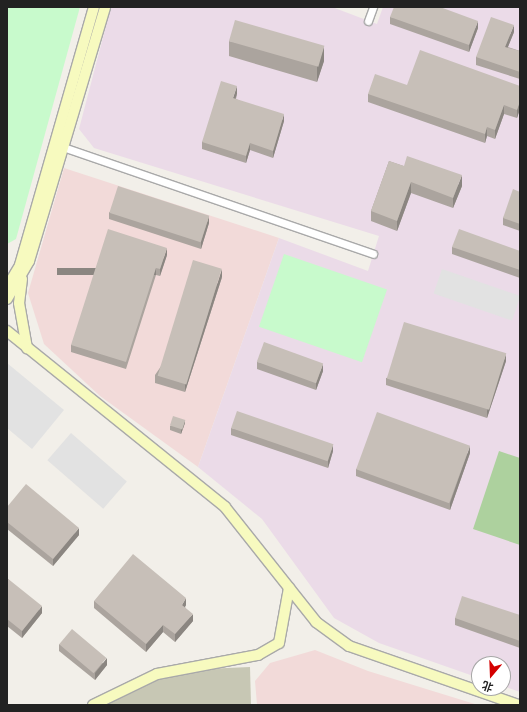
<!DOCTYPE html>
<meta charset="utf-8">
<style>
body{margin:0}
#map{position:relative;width:527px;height:712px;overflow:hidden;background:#f2efe9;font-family:"PT Sans Narrow","Noto Sans SC",sans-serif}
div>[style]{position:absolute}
.commercial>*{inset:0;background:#f2dad9}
.industrial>*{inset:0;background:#ebdbe8}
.construction>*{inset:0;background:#c7c7b4}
.forest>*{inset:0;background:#add19e}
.park>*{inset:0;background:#c8facc;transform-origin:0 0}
.parking>*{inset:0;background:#e2e2e2;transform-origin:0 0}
.roads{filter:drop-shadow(1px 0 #a9a9a9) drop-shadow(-1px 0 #a9a9a9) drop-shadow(0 1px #a9a9a9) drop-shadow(0 -1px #a9a9a9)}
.street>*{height:7px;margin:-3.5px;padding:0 3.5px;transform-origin:3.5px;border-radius:3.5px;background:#fff}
.secondary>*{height:10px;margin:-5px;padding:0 5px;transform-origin:5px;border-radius:5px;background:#f7fabf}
.wall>*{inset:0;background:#aba49e;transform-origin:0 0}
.shaded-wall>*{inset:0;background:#8b8681;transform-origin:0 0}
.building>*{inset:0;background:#c7bfb8;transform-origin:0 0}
span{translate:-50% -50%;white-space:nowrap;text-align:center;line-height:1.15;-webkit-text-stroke:3.5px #fff;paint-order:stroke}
.frame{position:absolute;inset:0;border:8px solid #222;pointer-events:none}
.north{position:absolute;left:471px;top:656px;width:40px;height:40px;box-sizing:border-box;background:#fff;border:1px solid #a7a7a7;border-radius:50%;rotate:199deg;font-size:11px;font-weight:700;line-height:16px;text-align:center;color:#222}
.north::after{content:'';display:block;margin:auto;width:14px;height:18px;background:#d40000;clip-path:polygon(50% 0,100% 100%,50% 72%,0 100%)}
</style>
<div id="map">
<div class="commercial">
<div style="clip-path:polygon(64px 168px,279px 238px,198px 467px,100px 396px,44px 344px,28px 293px)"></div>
<div style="clip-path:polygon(315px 650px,368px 671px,478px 705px,257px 705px,255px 681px,270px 663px)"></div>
</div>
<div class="industrial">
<div style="clip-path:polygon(111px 7px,332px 7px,377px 24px,383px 7px,520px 7px,520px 692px,503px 686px,503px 664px,479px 664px,479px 678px,379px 643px,334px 618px,262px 519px,198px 467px,279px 238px,368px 271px,379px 236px,94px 148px,79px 129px)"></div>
</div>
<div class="construction">
<div style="clip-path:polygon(250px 667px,251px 705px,103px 705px,130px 687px,181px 670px)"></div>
</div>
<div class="forest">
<div style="clip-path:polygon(499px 451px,520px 458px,520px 545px,473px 529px)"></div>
</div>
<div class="park">
<div style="clip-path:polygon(7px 7px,80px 7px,16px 239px,7px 244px)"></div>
<div style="left:284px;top:254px;width:109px;height:77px;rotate:19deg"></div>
</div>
<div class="parking">
<div style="left:442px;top:269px;width:83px;height:26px;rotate:19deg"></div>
<div style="clip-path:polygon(7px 363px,64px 410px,32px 449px,7px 428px)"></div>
<div style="left:71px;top:433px;width:74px;height:36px;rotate:41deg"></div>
</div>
<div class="roads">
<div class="street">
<div style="left:368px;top:21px;width:15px;rotate:-70deg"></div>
<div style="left:63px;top:147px;width:328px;rotate:19deg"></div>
</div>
<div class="secondary">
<div style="left:22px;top:279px;width:24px;rotate:97deg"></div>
<div style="left:19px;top:303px;width:46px;rotate:79.9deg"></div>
<div style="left:7px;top:287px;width:26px;rotate:-59deg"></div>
<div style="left:20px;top:265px;width:268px;rotate:-74deg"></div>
<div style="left:7px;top:299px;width:44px;rotate:-59.9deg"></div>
<div style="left:29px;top:261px;width:265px;rotate:-73.3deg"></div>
<div style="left:7px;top:331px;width:280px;rotate:38.9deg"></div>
<div style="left:225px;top:507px;width:147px;rotate:51.6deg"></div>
<div style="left:316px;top:622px;width:41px;rotate:36deg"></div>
<div style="left:349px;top:646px;width:179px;rotate:19.2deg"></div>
<div style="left:93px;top:705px;width:71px;rotate:-25.8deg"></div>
<div style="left:157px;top:674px;width:103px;rotate:-10.7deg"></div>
<div style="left:258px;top:655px;width:24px;rotate:-30deg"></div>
<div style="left:279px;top:643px;width:56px;rotate:-79.7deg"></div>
</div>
</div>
<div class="wall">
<div style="clip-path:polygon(390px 17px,478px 28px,469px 52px,390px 24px)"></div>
<div style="clip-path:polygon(514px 32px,508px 47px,520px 51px,520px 79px,476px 65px,476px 57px)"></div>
<div style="clip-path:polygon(229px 41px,324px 61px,317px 82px,229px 56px)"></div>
<div style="clip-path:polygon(407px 85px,520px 86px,520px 109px,517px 118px,504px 114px,495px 139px,487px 136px,485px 143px,368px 102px,368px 94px)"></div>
<div style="clip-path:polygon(237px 94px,236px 99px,284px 121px,273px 158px,250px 150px,246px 163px,202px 149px,202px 142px)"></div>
<div style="left:520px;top:144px;width:11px;height:1px;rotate:90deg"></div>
<div style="clip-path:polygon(389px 161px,462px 186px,453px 208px,411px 193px,397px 231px,371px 221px,371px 211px)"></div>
<div style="clip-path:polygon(520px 192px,520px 231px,503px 225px,503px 218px)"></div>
<div style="clip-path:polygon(109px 212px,209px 223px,201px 249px,109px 219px)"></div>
<div style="clip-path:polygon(452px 247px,520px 251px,520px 278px,452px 254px)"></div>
<div style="clip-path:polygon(167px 255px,160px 276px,156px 275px,126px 369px,71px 352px,71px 345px)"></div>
<div style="clip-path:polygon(222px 277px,185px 392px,155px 383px,155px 375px)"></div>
<div style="clip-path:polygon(506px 361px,487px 418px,386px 385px,386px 378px)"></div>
<div style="clip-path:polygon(257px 362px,323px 371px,316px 390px,257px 369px)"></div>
<div style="clip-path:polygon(185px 423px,181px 434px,170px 430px,170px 426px)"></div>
<div style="clip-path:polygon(231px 428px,333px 451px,328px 468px,231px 435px)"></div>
<div style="clip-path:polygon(470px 453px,450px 510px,356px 476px,356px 469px)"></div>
<div style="clip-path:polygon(7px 507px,79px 535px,53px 566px,7px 529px)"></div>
<div style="clip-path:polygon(7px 578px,42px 613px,22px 638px,7px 626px)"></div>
<div style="clip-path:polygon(94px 601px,186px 605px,185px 607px,193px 621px,175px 642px,163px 632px,146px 652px,94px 608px)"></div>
<div style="clip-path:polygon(520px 615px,520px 648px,455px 625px,455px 618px)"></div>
<div style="clip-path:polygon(59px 644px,107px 665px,95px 680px,59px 651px)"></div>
</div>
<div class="shaded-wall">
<div style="clip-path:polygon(478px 21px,478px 28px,469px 52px,469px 45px)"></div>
<div style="clip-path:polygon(514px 25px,514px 32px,505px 54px,505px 47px)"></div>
<div style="clip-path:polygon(324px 46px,324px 61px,317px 82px,317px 67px)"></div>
<div style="clip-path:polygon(237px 86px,237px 94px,233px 105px,233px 98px)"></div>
<div style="clip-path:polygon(520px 101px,520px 109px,517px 118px,517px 110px)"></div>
<div style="clip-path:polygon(504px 105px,504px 114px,495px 139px,495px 130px)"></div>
<div style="clip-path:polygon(284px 114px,284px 121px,273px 158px,273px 151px)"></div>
<div style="clip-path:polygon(487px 127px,487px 136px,485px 143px,485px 134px)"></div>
<div style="clip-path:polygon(250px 143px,250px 150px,246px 163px,246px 156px)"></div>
<div style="clip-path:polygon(462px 175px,462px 186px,453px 208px,453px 198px)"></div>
<div style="clip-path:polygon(411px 182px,411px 193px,397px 231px,397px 221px)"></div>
<div style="clip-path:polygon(209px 216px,209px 223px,201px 249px,201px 242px)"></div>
<div style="clip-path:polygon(167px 248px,167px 255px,160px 276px,160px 269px)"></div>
<div style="left:156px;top:268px;width:7px;height:99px;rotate:90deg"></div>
<div style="clip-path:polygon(222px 269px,222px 277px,185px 392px,185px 385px)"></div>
<div style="clip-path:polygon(506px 354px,506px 361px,487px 418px,487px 411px)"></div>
<div style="clip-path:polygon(323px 364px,323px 371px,316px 390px,316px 383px)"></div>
<div style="clip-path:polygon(185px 420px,185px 423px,181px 434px,181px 430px)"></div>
<div style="clip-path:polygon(333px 444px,333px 451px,328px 468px,328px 461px)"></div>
<div style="clip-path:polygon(470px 446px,470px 453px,450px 510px,450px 503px)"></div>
<div style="clip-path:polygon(79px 528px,79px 535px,53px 566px,53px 559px)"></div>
<div style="clip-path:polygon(186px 598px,186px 605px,182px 612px,182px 605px)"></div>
<div style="clip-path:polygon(42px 606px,42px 613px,22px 638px,22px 631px)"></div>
<div style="clip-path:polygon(193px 614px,193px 621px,175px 642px,175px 634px)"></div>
<div style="clip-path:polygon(163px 625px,163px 632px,146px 652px,146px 644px)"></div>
<div style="clip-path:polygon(107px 658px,107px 665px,95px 680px,95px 673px)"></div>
</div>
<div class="building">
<div style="clip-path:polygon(394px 7px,440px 7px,478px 21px,469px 45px,390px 17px)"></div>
<div style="clip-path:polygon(491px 17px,514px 25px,505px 47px,520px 51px,520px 72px,476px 57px)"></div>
<div style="left:235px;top:20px;width:93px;height:22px;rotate:16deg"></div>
<div style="clip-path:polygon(420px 50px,520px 86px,520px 101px,517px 110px,504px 105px,495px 130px,487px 127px,485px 134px,368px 94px,375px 74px,407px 85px)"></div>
<div style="clip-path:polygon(221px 81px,237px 86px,233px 98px,284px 114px,273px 151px,250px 143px,246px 156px,202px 142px)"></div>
<div style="clip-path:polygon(407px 156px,462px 175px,453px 198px,411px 182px,397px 221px,371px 211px,389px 161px,404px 166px)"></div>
<div style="left:118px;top:186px;width:96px;height:28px;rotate:18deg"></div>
<div style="clip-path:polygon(513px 189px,520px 192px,520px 224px,503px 218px)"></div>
<div style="clip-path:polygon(108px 229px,167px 248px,160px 269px,156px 268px,126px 362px,71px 345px)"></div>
<div style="clip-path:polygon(459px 229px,520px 251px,520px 270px,452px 247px)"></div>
<div style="left:193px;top:260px;width:30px;height:121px;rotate:17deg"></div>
<div style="left:404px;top:322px;width:107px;height:59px;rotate:17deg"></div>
<div style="left:264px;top:342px;width:63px;height:21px;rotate:20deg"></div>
<div style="left:237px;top:411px;width:102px;height:18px;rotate:19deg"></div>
<div style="left:377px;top:412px;width:99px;height:61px;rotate:20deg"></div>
<div style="left:173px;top:416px;width:13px;height:10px;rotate:18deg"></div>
<div style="clip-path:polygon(26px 484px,79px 528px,53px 559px,7px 522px,7px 507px)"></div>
<div style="clip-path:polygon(133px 554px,186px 598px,182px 605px,193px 614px,175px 634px,163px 625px,146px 644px,94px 601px)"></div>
<div style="clip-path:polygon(7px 578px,42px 606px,22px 631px,7px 619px)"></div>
<div style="clip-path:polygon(462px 596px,520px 615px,520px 641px,455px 618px)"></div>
<div style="left:72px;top:629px;width:45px;height:20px;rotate:40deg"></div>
</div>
<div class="frame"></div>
<div class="north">北</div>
</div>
